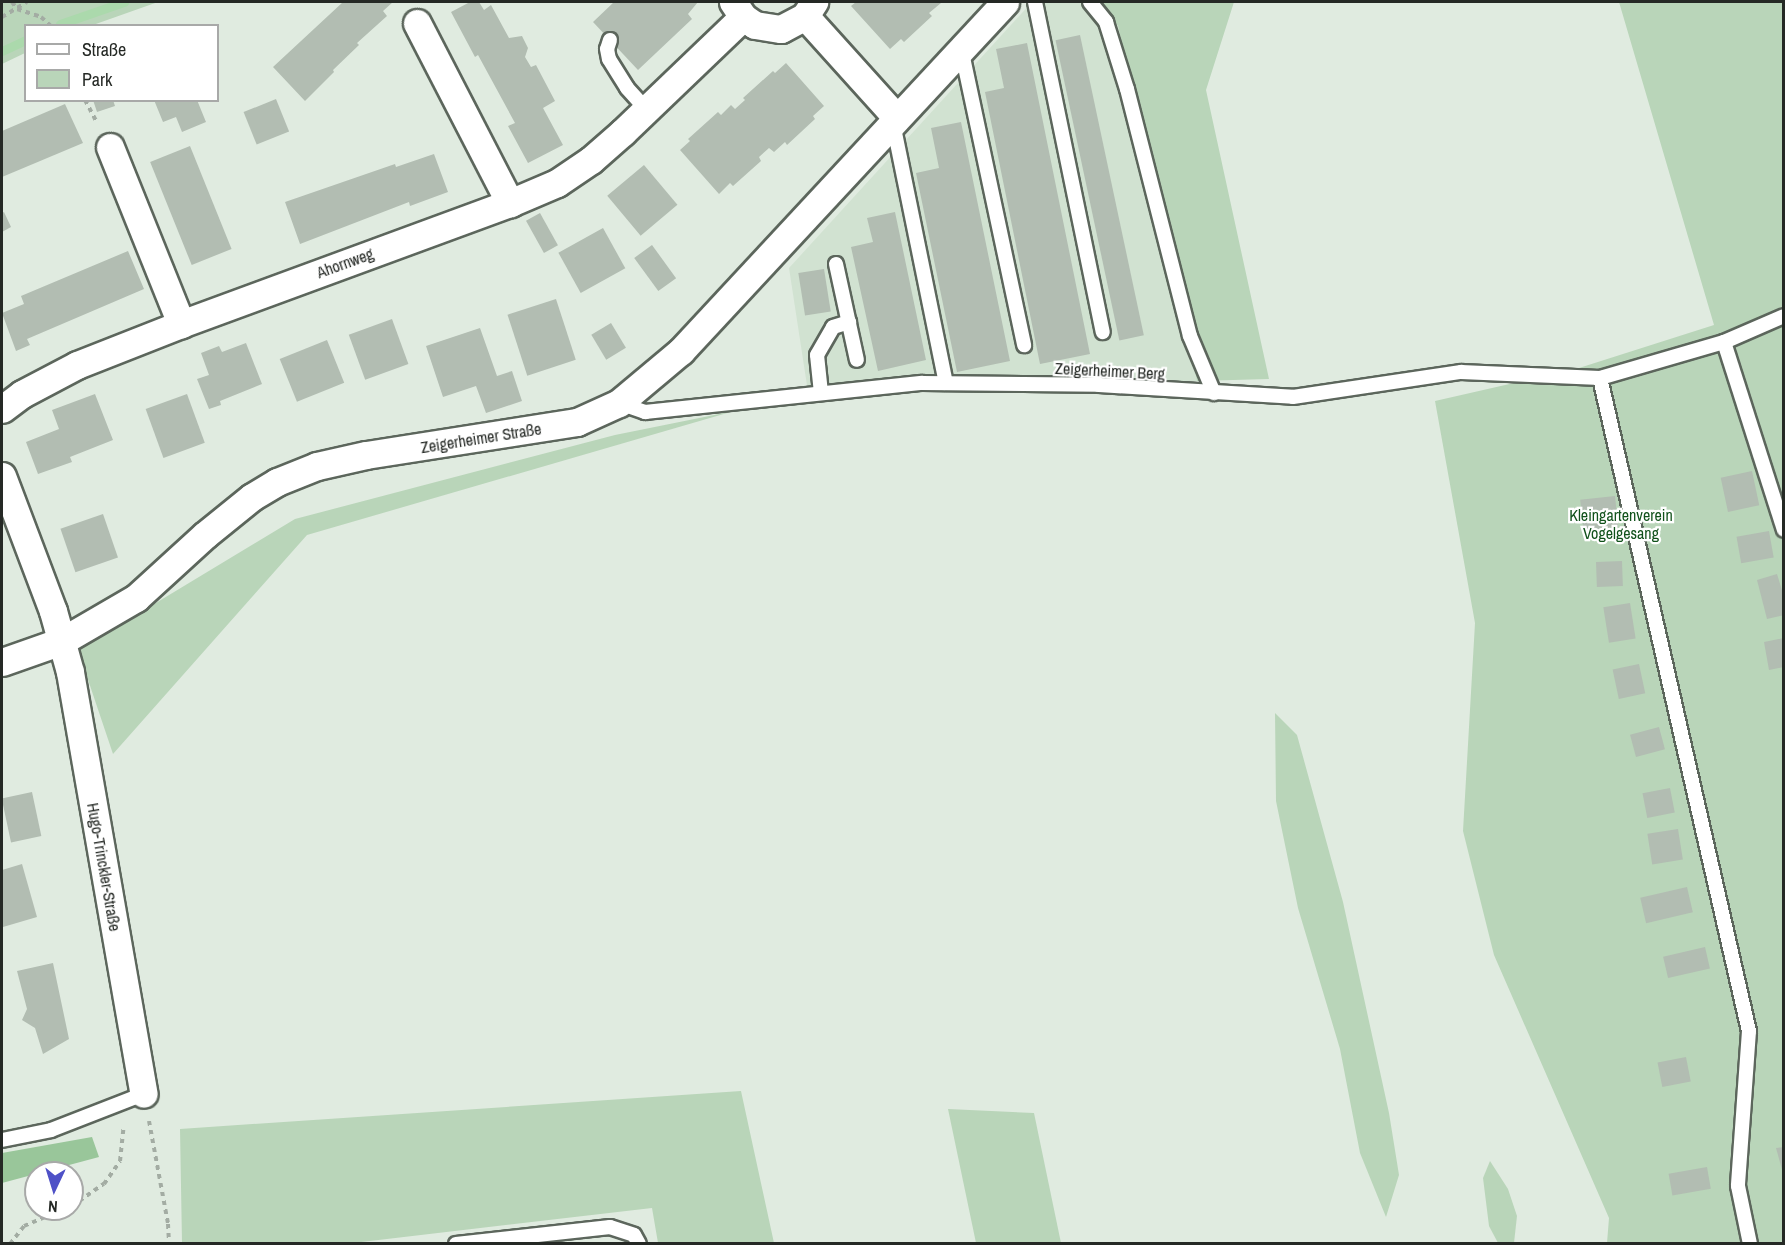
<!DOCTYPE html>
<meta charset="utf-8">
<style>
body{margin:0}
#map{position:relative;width:1785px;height:1245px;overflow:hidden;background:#e0ebe0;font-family:"Archivo Narrow",sans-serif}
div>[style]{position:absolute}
.built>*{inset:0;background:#d1e2d1}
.green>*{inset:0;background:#b9d5b9}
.forest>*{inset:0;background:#99c69a}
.stream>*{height:9px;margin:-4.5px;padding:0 4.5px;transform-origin:4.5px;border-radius:4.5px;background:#abd9ac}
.building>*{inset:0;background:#b2bdb2;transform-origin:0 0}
.path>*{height:4px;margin-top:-2px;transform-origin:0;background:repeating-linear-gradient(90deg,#a3aca3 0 4.5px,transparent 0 9px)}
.roads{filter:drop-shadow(2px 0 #5c665c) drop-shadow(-2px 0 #5c665c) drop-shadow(0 2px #5c665c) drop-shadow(0 -2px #5c665c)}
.service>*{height:14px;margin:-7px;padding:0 7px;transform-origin:7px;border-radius:7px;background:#fff}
.minor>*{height:27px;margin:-13.5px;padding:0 13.5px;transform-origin:13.5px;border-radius:13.5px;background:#fff}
span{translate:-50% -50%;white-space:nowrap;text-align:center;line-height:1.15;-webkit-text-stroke:4.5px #fff;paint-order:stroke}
.street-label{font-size:16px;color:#252925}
.park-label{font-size:16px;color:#11521b}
.frame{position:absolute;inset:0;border:3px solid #252925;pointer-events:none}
.legend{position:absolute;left:24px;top:24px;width:195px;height:78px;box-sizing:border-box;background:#fff;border:2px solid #a8a9a8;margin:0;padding:8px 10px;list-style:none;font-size:18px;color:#252925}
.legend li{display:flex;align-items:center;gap:12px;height:30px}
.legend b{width:30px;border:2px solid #a8a9a8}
.north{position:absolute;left:24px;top:1161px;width:60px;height:60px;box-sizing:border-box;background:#fff;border:2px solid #a8a9a8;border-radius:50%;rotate:184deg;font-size:16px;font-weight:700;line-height:24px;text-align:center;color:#252925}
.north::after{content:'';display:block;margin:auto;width:21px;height:27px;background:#4e51c7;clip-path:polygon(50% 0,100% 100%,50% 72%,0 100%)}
</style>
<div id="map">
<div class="built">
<div style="clip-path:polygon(1032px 2px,1101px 2px,1118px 26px,1197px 381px,922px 381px,808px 392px,789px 268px)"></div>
</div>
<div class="green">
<div style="clip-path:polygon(2px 2px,158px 2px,93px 25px,26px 26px,25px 53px,2px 64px)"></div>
<div style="clip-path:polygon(1101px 2px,1234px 2px,1206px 90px,1269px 379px,1197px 381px,1118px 26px)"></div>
<div style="clip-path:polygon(1619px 2px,1783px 2px,1783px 1243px,1607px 1243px,1609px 1218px,1494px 955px,1463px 831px,1475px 623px,1435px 401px,1579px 368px,1714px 325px)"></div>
<div style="clip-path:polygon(734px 411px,307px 535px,113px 754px,78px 650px,295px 519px,615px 435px)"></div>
<div style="clip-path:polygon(1275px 713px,1297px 735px,1343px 902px,1389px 1113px,1399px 1175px,1386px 1217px,1360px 1153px,1340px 1049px,1298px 908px,1276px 801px)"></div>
<div style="clip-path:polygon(741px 1091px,774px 1243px,658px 1243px,652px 1208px,353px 1243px,182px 1243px,180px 1129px)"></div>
<div style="clip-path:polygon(948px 1109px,1034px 1113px,1061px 1243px,976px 1243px)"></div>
<div style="clip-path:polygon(1490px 1161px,1508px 1189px,1517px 1216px,1514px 1243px,1498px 1243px,1489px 1226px,1483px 1178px)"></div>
</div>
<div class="forest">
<div style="clip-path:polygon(92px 1137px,99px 1157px,2px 1183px,2px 1153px)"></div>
</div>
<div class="stream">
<div style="left:60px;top:24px;width:68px;rotate:-19deg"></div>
<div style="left:2px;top:51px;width:26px;rotate:-25deg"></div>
</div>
<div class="building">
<div style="clip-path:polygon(343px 2px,393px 2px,383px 11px,387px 16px,357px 43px,359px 45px,333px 70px,334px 72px,305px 101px,273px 67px)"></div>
<div style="clip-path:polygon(470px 2px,479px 2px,484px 10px,491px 5px,509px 38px,522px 36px,528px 48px,525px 57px,531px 67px,536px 65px,555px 101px,543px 108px,563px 145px,528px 163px,508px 126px,515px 123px,478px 55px,475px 57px,451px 12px)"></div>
<div style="clip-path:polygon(614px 2px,698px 2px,688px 14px,692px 19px,638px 70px,593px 22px)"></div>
<div style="clip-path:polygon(856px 2px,939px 2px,941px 3px,929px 13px,932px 16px,904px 42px,901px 39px,890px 49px,851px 6px)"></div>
<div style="left:1080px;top:35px;width:307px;height:25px;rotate:78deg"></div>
<div style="clip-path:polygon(1027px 43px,1090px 354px,1040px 364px,985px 92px,1004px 88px,996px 49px)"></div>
<div style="clip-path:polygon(786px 63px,824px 106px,813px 116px,815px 119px,787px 145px,785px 142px,774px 152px,769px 148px,759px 157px,761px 161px,733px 186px,730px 183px,719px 194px,680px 150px,690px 141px,688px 139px,718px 112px,721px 115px,731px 105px,735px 109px,745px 100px,743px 98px,773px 71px,775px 73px)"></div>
<div style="left:276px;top:99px;width:35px;height:35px;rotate:68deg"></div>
<div style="clip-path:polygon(93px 100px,113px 100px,115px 106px,97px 112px)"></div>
<div style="clip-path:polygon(154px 100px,197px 100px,206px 122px,182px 132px,176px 117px,163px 122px)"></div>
<div style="clip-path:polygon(65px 104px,83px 143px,2px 177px,2px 131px)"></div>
<div style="clip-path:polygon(961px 122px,1010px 361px,957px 372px,916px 173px,939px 168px,931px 128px)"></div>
<div style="left:190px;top:146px;width:111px;height:43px;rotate:68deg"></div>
<div style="clip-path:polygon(434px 154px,448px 192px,410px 206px,409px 202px,300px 244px,285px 202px,395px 164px,396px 167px)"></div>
<div style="left:644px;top:165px;width:52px;height:48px;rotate:50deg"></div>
<div style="clip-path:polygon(4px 212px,11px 227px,2px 232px,2px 213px)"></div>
<div style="clip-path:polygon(895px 212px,926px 360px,878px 371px,851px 247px,873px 242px,867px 218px)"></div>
<div style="left:540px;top:213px;width:37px;height:16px;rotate:61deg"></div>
<div style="left:603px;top:228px;width:46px;height:51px;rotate:61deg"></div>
<div style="left:652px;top:245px;width:41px;height:22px;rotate:54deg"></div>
<div style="clip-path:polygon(128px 251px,144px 289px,27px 339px,30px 345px,16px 351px,2px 313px,24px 304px,21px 296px)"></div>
<div style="left:824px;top:269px;width:43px;height:26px;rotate:81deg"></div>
<div style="left:556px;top:299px;width:64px;height:51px;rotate:72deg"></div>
<div style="left:392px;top:319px;width:48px;height:46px;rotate:70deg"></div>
<div style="left:611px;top:323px;width:29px;height:23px;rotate:59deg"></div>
<div style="clip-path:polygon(480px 328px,497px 376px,512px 371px,522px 401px,486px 413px,476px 386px,443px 397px,426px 346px)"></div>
<div style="left:327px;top:340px;width:46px;height:51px;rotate:68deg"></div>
<div style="clip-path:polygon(246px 343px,262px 384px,220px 401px,221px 405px,209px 409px,197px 379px,209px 375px,201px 353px,219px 346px,222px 352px)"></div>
<div style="clip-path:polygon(95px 394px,113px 440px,70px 457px,72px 462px,38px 474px,26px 442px,59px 429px,52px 410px)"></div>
<div style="left:187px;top:394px;width:52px;height:44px;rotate:70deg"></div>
<div style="left:1752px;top:471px;width:35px;height:32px;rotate:78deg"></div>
<div style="left:1615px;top:496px;width:31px;height:35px;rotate:84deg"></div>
<div style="left:103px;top:514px;width:46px;height:45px;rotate:71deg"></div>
<div style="left:1769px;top:531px;width:27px;height:33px;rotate:80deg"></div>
<div style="left:1622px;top:561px;width:25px;height:26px;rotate:88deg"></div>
<div style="clip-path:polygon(1777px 574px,1784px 597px,1784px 615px,1767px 619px,1757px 580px)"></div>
<div style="left:1630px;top:603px;width:36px;height:27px;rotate:81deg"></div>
<div style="clip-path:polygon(1784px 638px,1784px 667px,1769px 670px,1764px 642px)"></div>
<div style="left:1639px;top:664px;width:30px;height:27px;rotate:78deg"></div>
<div style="left:1659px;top:727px;width:23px;height:30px;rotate:75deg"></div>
<div style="left:1670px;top:788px;width:25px;height:28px;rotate:79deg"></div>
<div style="left:32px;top:792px;width:45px;height:31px;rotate:78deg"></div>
<div style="left:1678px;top:829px;width:31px;height:31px;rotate:81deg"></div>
<div style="clip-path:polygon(22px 864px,37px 917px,3px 927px,2px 870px)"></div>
<div style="left:1687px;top:887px;width:26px;height:48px;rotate:77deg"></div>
<div style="left:1705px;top:947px;width:22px;height:43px;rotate:77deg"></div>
<div style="clip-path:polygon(53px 963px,69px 1039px,43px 1054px,35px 1028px,22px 1020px,27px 1009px,17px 971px)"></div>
<div style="left:1686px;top:1057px;width:25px;height:29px;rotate:79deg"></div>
<div style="clip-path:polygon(1784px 1147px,1784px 1173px,1783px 1173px,1776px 1148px)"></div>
<div style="left:1707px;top:1167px;width:22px;height:39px;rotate:80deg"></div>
</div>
<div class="path">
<div style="left:12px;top:2px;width:9px;rotate:54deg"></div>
<div style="left:17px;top:9px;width:25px;rotate:18deg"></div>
<div style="left:41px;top:17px;width:13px;rotate:42deg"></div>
<div style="left:2px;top:17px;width:29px;rotate:-31deg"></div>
<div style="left:85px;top:100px;width:26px;rotate:62deg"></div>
<div style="left:149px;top:1121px;width:105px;rotate:79.5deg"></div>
<div style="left:168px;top:1224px;width:20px;rotate:87deg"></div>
<div style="left:72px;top:1206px;width:39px;rotate:-35deg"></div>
<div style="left:104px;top:1184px;width:28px;rotate:-55deg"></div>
<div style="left:120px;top:1161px;width:36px;rotate:-84deg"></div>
<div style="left:10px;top:1244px;width:23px;rotate:-52deg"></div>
<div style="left:24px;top:1226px;width:43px;rotate:-23deg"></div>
</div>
<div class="roads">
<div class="service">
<div style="left:1035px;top:2px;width:337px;rotate:78.4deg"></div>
<div style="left:1090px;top:2px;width:26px;rotate:51deg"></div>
<div style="left:1106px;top:22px;width:70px;rotate:72.6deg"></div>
<div style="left:1127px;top:89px;width:255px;rotate:75.7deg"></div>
<div style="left:1190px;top:336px;width:62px;rotate:67.2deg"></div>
<div style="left:610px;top:40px;width:9px;rotate:108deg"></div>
<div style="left:607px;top:49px;width:10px;rotate:79deg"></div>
<div style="left:609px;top:59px;width:34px;rotate:58deg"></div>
<div style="left:627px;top:88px;width:28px;rotate:48deg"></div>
<div style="left:961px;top:48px;width:304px;rotate:78deg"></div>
<div style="left:893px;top:123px;width:265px;rotate:78.5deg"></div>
<div style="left:836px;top:264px;width:98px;rotate:77.7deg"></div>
<div style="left:1724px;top:342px;width:197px;rotate:72.3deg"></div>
<div style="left:1600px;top:378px;width:670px;rotate:77.15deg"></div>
<div style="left:1749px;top:1031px;width:155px;rotate:94.1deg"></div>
<div style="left:1738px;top:1186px;width:59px;rotate:78.3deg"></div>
<div style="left:821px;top:393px;width:38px;rotate:-96deg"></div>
<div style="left:817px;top:355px;width:32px;rotate:-60deg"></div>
<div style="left:833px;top:327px;width:17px;rotate:-17deg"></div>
<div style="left:619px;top:403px;width:28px;rotate:19deg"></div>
<div style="left:645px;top:412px;width:279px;rotate:-6deg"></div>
<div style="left:922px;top:383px;width:177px;rotate:0.6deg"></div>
<div style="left:1099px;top:385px;width:194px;rotate:3.5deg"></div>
<div style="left:1293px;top:397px;width:170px;rotate:-8.5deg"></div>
<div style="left:1461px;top:372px;width:139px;rotate:2.5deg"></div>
<div style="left:1600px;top:378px;width:129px;rotate:-16.2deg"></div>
<div style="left:1724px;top:342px;width:65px;rotate:-23.4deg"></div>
<div style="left:2px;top:1140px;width:50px;rotate:-11.5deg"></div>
<div style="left:51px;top:1130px;width:100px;rotate:-21.2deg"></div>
<div style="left:456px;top:1244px;width:155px;rotate:-6.3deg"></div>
<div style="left:610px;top:1227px;width:25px;rotate:18deg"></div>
<div style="left:634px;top:1235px;width:10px;rotate:61deg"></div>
</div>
<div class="minor">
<div style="left:733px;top:2px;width:18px;rotate:56deg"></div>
<div style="left:743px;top:17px;width:14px;rotate:34deg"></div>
<div style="left:755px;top:25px;width:26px;rotate:9deg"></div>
<div style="left:781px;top:29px;width:27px;rotate:-28deg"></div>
<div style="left:805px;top:16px;width:17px;rotate:-57deg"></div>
<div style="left:805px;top:16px;width:137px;rotate:48deg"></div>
<div style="left:417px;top:23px;width:203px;rotate:62.7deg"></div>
<div style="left:110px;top:147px;width:191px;rotate:68.1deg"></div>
<div style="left:2px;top:409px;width:25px;rotate:-37deg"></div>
<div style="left:22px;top:394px;width:62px;rotate:-27.8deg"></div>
<div style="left:77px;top:365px;width:112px;rotate:-21.5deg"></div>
<div style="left:181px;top:324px;width:351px;rotate:-20.2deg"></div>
<div style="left:510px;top:203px;width:51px;rotate:-23.1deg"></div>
<div style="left:557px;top:183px;width:41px;rotate:-34.1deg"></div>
<div style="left:591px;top:160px;width:43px;rotate:-41.2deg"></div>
<div style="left:623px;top:132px;width:166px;rotate:-43.8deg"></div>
<div style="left:2px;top:476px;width:144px;rotate:69.3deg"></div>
<div style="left:53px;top:611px;width:63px;rotate:74.4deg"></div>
<div style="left:70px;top:672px;width:428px;rotate:80.1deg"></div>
<div style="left:2px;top:662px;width:64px;rotate:-19.3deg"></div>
<div style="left:62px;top:641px;width:86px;rotate:-30.2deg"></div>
<div style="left:136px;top:598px;width:93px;rotate:-42.4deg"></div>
<div style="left:205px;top:535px;width:60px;rotate:-39deg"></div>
<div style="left:252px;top:497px;width:29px;rotate:-31deg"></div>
<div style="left:277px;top:482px;width:43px;rotate:-21.8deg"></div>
<div style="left:317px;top:466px;width:50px;rotate:-12.7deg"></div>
<div style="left:366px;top:455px;width:214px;rotate:-8.9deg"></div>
<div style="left:577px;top:422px;width:46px;rotate:-24.3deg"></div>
<div style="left:619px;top:403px;width:81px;rotate:-40deg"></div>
<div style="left:681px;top:351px;width:476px;rotate:-47.1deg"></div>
</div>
</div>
<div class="street-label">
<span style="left:345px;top:263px;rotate:-20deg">Ahornweg</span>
<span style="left:1110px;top:371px;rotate:3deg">Zeigerheimer Berg</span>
<span style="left:481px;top:438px;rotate:-9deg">Zeigerheimer Straße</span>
<span style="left:104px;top:867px;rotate:80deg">Hugo-Trinckler-Straße</span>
</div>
<div class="park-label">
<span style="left:1621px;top:524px">Kleingartenverein<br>Vogelgesang</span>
</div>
<div class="frame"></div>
<ul class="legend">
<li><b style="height:8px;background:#fff"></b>Straße</li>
<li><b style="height:16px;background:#b9d5b9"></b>Park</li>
</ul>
<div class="north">N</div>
</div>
